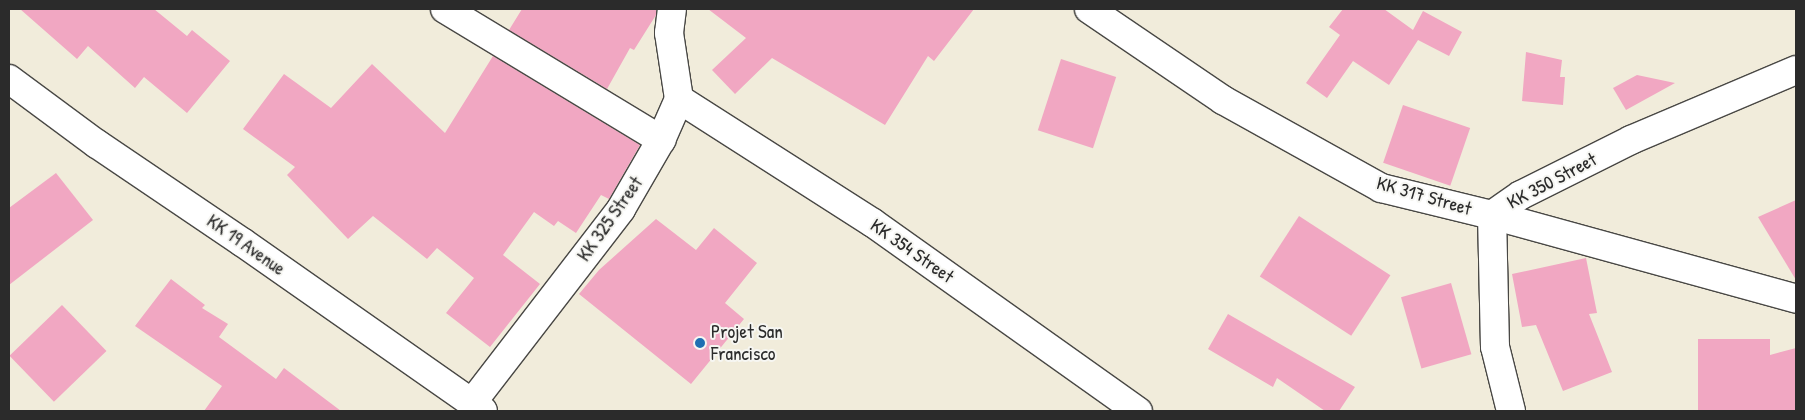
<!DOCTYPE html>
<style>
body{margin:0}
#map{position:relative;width:1805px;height:420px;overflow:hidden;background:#f1ecdb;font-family:"Patrick Hand",sans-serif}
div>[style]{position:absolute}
.building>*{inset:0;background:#f1a7c2;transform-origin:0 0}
.roads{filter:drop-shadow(1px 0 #494845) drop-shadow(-1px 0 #494845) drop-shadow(0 1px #494845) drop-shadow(0 -1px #494845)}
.minor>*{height:28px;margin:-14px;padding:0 14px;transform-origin:14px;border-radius:14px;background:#fff}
.dots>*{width:14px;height:14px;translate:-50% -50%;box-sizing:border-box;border:2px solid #f6f6f2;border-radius:50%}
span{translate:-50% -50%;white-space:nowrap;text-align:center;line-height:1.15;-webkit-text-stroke:4px #f6f6f2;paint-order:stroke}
.street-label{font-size:19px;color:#2b2b2b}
.poi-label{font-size:19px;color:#2b2b2b}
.left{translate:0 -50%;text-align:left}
.frame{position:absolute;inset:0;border:10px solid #2b2b2b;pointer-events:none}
</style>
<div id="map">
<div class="building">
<div style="clip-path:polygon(20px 9px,154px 9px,187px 36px,192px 30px,230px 61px,187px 113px,144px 77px,135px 88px,88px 46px,77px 59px)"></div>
<div style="clip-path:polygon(522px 9px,656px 9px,656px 15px,634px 50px,630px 48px,607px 89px,509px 30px)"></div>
<div style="clip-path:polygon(708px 9px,974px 9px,934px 61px,928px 56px,885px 125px,772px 58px,735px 94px,712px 70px,746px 38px)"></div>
<div style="clip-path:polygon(1343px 9px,1384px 9px,1413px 30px,1423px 11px,1462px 32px,1449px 56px,1418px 40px,1389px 85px,1353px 61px,1327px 98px,1306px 83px,1340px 35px,1329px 27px)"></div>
<div style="clip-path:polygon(1526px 52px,1562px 60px,1560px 77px,1565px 77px,1563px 105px,1522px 101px)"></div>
<div style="clip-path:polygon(493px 56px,640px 145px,609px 199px,601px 195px,576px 233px,558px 221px,554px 226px,534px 212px,503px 255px,540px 284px,490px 347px,446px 313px,474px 278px,437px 248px,427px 259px,373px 216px,348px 239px,287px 175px,295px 167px,243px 129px,284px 74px,331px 108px,372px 64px,445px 133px)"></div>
<div style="left:1061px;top:59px;width:58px;height:75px;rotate:18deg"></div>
<div style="clip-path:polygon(1637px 75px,1675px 83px,1626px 110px,1613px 88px)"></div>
<div style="left:1403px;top:105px;width:71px;height:61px;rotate:19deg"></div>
<div style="clip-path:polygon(56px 173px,93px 220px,9px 285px,9px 208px)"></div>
<div style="clip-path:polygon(1796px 200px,1796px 280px,1758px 217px)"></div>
<div style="left:1299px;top:216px;width:109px;height:72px;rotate:33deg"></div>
<div style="clip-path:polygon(656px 219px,696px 250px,714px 228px,757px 263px,725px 303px,744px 319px,691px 384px,579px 294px,599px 270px)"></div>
<div style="clip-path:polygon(1586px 258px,1597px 313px,1589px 314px,1612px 372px,1563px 391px,1536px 325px,1522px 327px,1512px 274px)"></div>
<div style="clip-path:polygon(171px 279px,205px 305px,202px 308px,228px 324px,219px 337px,276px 379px,284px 368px,341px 411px,204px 411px,222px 386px,135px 326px)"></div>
<div style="left:1451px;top:283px;width:74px;height:52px;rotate:74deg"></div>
<div style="left:62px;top:305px;width:64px;height:73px;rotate:46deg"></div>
<div style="clip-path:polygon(1228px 314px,1355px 387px,1339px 411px,1325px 411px,1277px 378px,1273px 387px,1208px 349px)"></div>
<div style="clip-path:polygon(1698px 339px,1770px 339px,1770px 355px,1796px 348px,1796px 411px,1698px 411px)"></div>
</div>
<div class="roads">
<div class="minor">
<div style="left:445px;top:9px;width:253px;rotate:31.2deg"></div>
<div style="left:1089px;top:9px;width:162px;rotate:34.2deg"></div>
<div style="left:1223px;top:100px;width:181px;rotate:29.1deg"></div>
<div style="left:1381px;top:188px;width:114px;rotate:13.7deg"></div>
<div style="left:1492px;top:215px;width:315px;rotate:15.4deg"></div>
<div style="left:9px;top:79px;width:109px;rotate:36.5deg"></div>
<div style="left:97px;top:144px;width:175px;rotate:34.1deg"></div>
<div style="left:242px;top:242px;width:294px;rotate:35deg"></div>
<div style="left:679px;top:99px;width:230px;rotate:32.6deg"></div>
<div style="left:873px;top:223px;width:325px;rotate:35.4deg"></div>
<div style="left:471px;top:404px;width:246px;rotate:-52.4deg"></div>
<div style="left:621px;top:209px;width:80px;rotate:-59.9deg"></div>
<div style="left:661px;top:140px;width:45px;rotate:-66.3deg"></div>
<div style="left:679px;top:99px;width:67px;rotate:-98.6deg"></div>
<div style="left:669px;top:33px;width:24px;rotate:-83deg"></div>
<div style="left:1511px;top:411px;width:66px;rotate:-104deg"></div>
<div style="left:1495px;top:347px;width:132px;rotate:-91.3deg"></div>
<div style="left:1492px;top:215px;width:35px;rotate:-35deg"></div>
<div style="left:1521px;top:195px;width:123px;rotate:-26.6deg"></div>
<div style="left:1631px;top:140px;width:179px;rotate:-23deg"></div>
</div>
</div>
<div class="dots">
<div style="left:700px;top:343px;background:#1f6fb2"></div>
</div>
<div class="street-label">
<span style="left:1552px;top:181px;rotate:-28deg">KK 350 Street</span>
<span style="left:1424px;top:196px;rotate:16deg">KK 317 Street</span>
<span style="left:610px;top:219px;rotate:-55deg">KK 325 Street</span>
<span style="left:246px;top:245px;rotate:35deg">KK 19 Avenue</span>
<span style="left:912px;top:251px;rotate:35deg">KK 354 Street</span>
</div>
<div class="poi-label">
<span class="left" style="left:711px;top:343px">Projet San<br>Francisco</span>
</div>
<div class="frame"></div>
</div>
